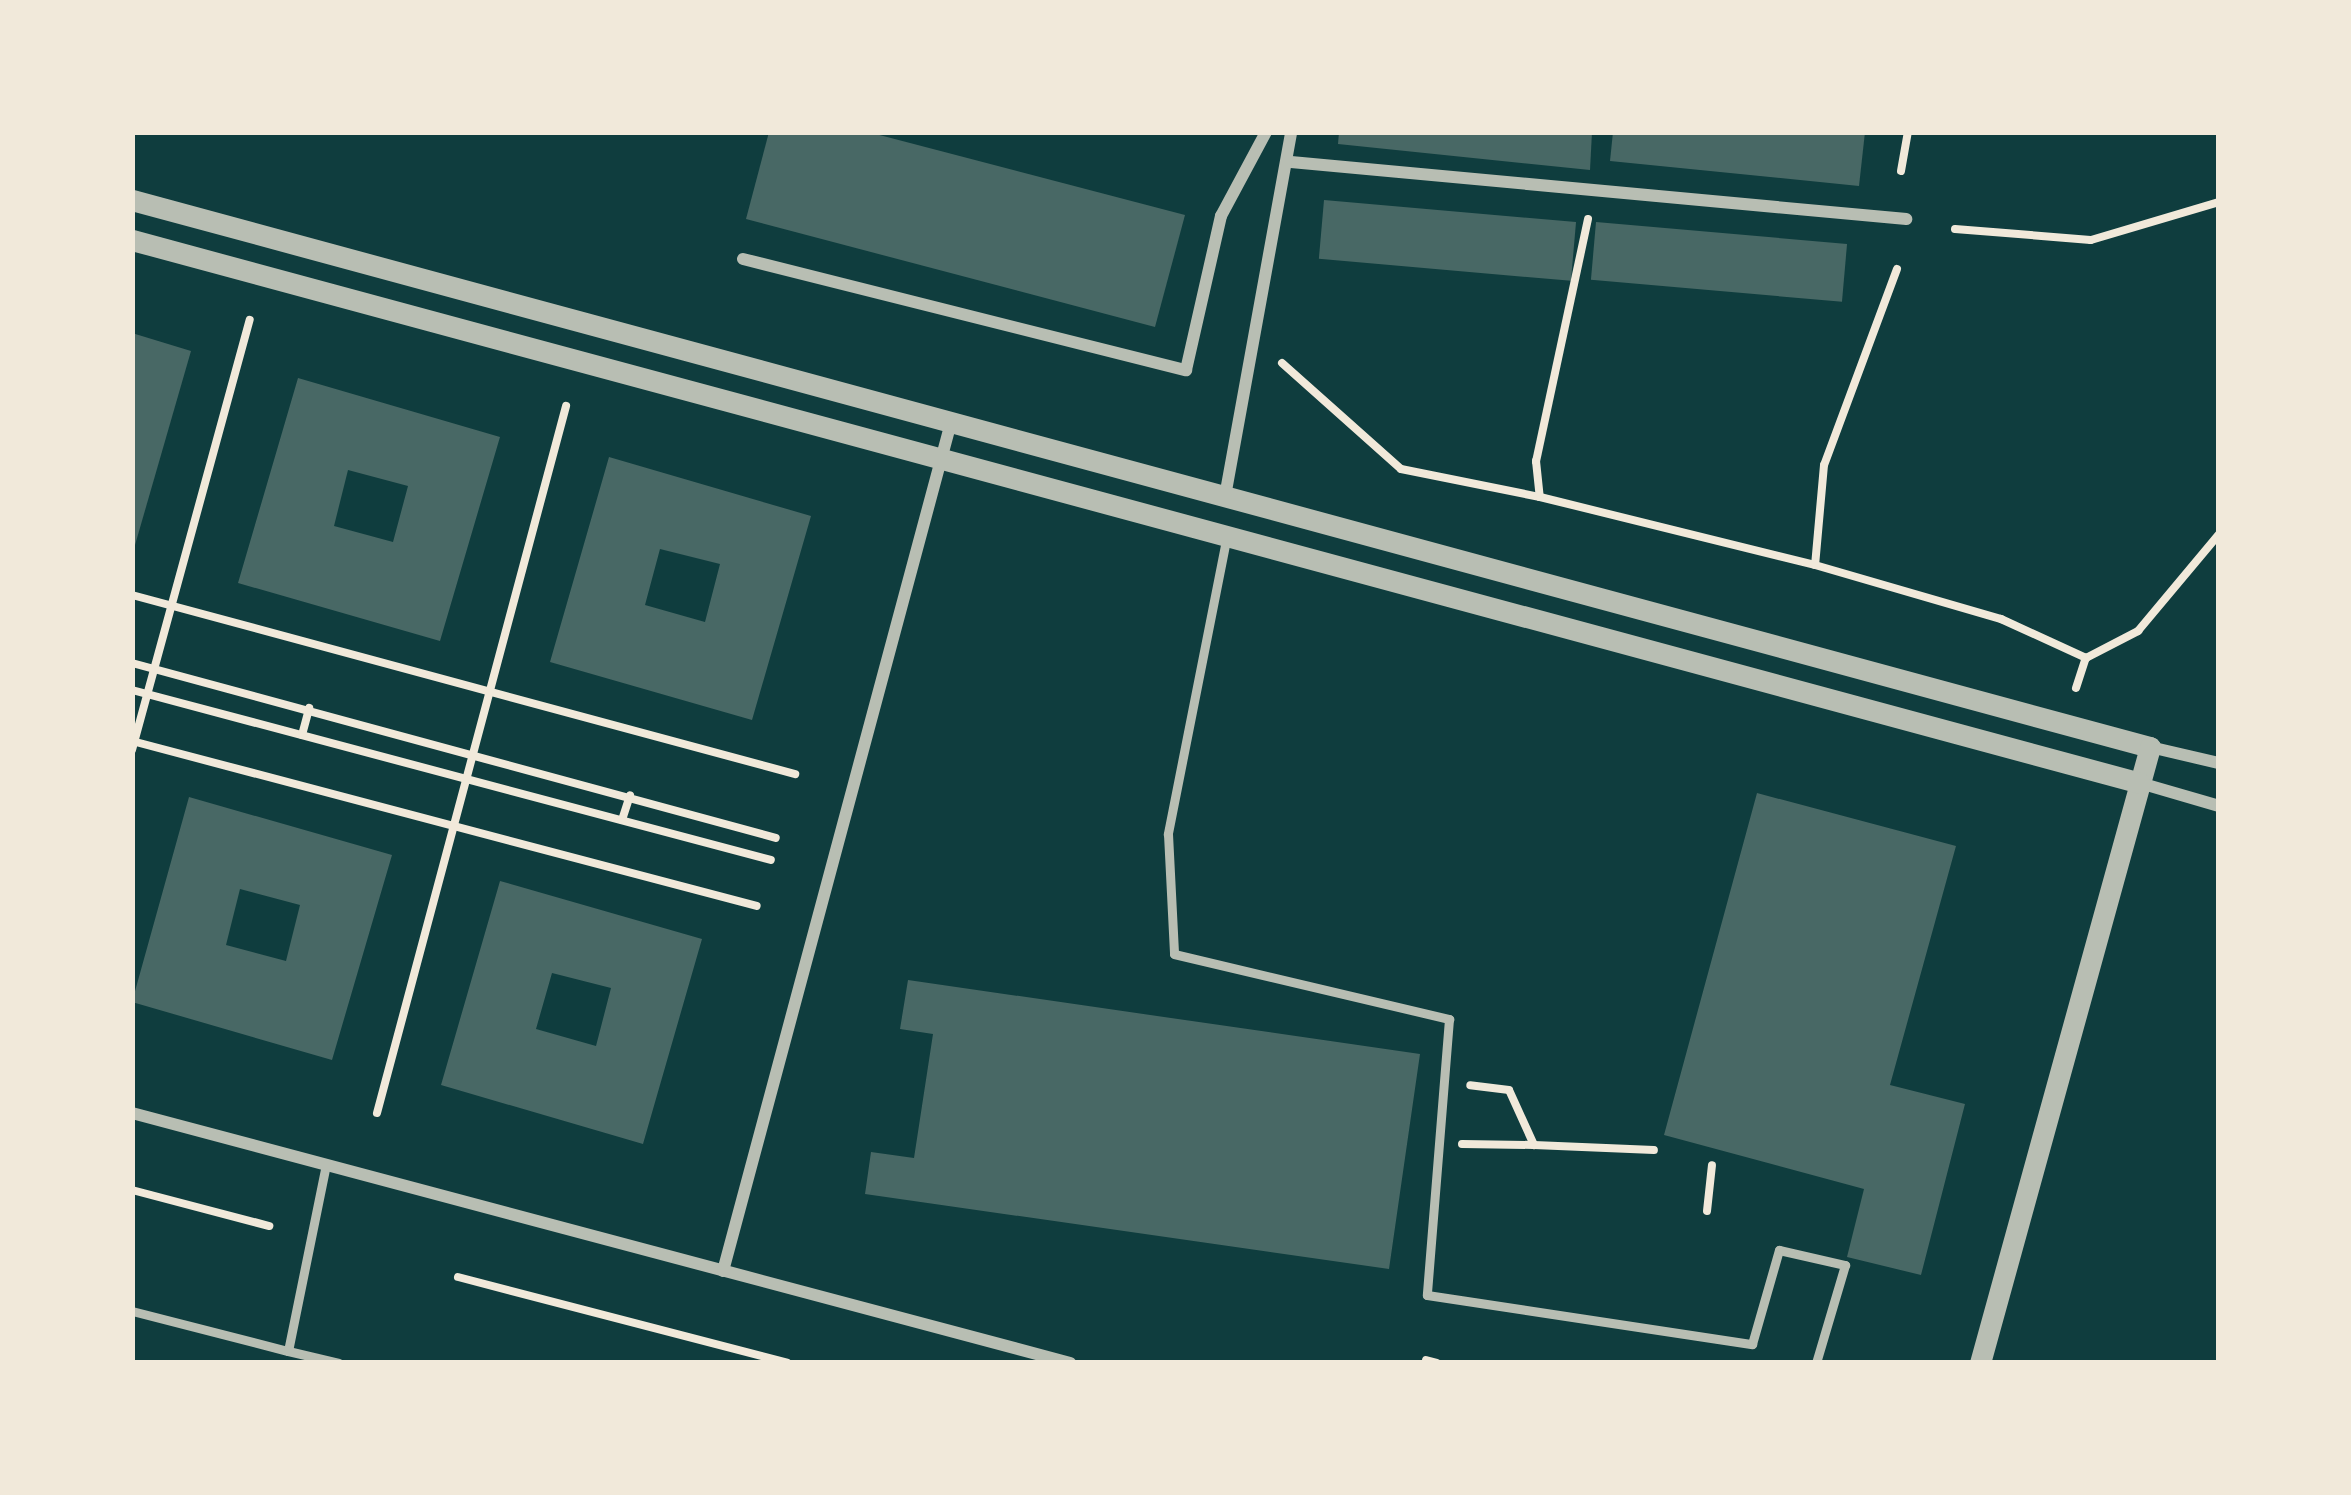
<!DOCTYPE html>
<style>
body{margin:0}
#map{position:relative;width:2351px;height:1495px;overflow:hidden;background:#0f3d3e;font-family:"Archivo Narrow",sans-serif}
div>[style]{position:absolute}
.building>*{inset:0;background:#486865;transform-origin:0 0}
.path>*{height:8px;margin:-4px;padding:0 4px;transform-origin:4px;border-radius:4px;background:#f1e9da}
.service>*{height:9px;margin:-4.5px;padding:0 4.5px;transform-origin:4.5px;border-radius:4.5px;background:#b8beb3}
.minor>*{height:12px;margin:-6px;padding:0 6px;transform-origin:6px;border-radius:6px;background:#b8beb3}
.tertiary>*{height:21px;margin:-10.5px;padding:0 10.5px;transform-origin:10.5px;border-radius:10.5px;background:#b8beb3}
span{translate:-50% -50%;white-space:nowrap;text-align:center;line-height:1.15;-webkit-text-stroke:9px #f1e9da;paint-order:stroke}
.frame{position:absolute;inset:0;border:135px solid #f1e9da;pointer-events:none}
</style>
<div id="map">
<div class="building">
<div style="clip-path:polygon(769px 132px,868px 132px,1185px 215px,1155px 327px,746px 219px)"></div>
<div style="clip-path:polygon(1339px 132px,1592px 132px,1590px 170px,1338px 144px)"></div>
<div style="clip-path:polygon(1613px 132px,1865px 132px,1859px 186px,1610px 161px)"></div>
<div style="left:1324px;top:200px;width:253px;height:59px;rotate:5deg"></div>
<div style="left:1596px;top:222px;width:252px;height:58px;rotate:5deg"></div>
<div style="clip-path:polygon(132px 333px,191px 351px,133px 552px,132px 552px)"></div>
<div style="clip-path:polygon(evenodd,298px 378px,500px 437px,440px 641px,238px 583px,298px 378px,348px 470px,408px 486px,393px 542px,334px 526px,348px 470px)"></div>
<div style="clip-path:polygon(evenodd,609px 457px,811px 516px,752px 720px,550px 662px,609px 457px,660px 549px,720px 564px,705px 622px,645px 605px,660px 549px)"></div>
<div style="clip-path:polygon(1757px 793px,1956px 846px,1890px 1085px,1965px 1104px,1921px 1275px,1847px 1257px,1864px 1189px,1664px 1135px)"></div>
<div style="clip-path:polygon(evenodd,189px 797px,392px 855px,332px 1060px,132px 1002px,189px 797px,240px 889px,300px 905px,286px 961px,226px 945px,240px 889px)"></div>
<div style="clip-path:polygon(evenodd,500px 881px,702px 939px,643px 1144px,441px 1085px,500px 881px,552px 973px,611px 988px,596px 1046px,536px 1029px,552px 973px)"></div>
<div style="clip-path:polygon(908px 980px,1420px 1054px,1389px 1269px,865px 1194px,871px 1152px,914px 1158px,933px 1034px,900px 1029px)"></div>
</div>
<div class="path">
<div style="left:1901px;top:171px;width:40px;rotate:-80deg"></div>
<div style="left:1588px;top:219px;width:248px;rotate:102.1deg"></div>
<div style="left:1536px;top:461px;width:36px;rotate:84deg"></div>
<div style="left:1540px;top:497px;width:283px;rotate:13.9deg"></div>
<div style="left:1955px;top:229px;width:136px;rotate:4.6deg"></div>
<div style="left:2091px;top:240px;width:134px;rotate:-16.5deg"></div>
<div style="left:1897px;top:269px;width:209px;rotate:110.4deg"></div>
<div style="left:1824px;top:465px;width:100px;rotate:95.1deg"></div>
<div style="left:1815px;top:565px;width:194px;rotate:16.2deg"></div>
<div style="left:2001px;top:619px;width:94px;rotate:24.6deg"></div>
<div style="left:1282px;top:363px;width:159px;rotate:41.7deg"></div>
<div style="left:1401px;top:469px;width:142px;rotate:11.4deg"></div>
<div style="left:132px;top:595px;width:687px;rotate:15.11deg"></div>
<div style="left:132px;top:663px;width:667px;rotate:15.2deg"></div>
<div style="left:2076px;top:688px;width:32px;rotate:-72deg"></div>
<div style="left:2086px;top:658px;width:59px;rotate:-27.4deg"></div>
<div style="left:2138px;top:631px;width:126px;rotate:-50.1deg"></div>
<div style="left:132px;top:690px;width:661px;rotate:14.9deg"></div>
<div style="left:302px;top:735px;width:28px;rotate:-75deg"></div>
<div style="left:132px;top:741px;width:646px;rotate:14.79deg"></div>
<div style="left:132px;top:750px;width:446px;rotate:-74.7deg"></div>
<div style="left:622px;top:820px;width:26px;rotate:-72deg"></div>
<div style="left:377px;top:1113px;width:732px;rotate:-75.03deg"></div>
<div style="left:1462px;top:1144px;width:72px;rotate:0.8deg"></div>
<div style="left:1534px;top:1145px;width:60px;rotate:-114.4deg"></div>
<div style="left:1509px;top:1090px;width:39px;rotate:-173deg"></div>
<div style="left:1534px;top:1145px;width:120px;rotate:2.4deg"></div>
<div style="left:132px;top:1190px;width:142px;rotate:14.7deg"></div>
<div style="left:1707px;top:1211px;width:46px;rotate:-83.8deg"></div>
<div style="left:458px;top:1277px;width:340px;rotate:14.6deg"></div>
<div style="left:1426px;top:1360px;width:11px;rotate:15deg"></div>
</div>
<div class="service">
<div style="left:1226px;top:540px;width:300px;rotate:101.2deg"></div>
<div style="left:1168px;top:834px;width:120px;rotate:87.1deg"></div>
<div style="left:1174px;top:954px;width:283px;rotate:13.3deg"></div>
<div style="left:1449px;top:1019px;width:277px;rotate:94.6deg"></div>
<div style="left:1427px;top:1295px;width:329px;rotate:8.6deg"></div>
<div style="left:1752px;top:1344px;width:98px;rotate:-74deg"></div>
<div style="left:1779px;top:1250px;width:68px;rotate:12.8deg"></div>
<div style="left:1845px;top:1265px;width:102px;rotate:106.5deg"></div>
<div style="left:132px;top:1311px;width:161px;rotate:14.4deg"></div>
<div style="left:288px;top:1351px;width:190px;rotate:-78.5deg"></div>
<div style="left:288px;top:1351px;width:52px;rotate:13.2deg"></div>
</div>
<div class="minor">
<div style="left:1291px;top:162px;width:618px;rotate:5.3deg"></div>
<div style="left:743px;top:259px;width:457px;rotate:14.1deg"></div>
<div style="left:1186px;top:370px;width:158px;rotate:-77.2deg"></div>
<div style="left:1221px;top:216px;width:95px;rotate:-61.8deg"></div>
<div style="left:1226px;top:491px;width:365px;rotate:-79.7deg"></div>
<div style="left:2150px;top:747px;width:71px;rotate:13.1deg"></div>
<div style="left:2140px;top:783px;width:82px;rotate:16.2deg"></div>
<div style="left:132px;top:1113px;width:971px;rotate:14.92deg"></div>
<div style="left:723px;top:1271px;width:882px;rotate:-74.96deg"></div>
</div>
<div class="tertiary">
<div style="left:132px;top:200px;width:2091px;rotate:15.17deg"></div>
<div style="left:2150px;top:747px;width:639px;rotate:105.43deg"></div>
<div style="left:132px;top:240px;width:2080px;rotate:15.13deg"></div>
</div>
<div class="frame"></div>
</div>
